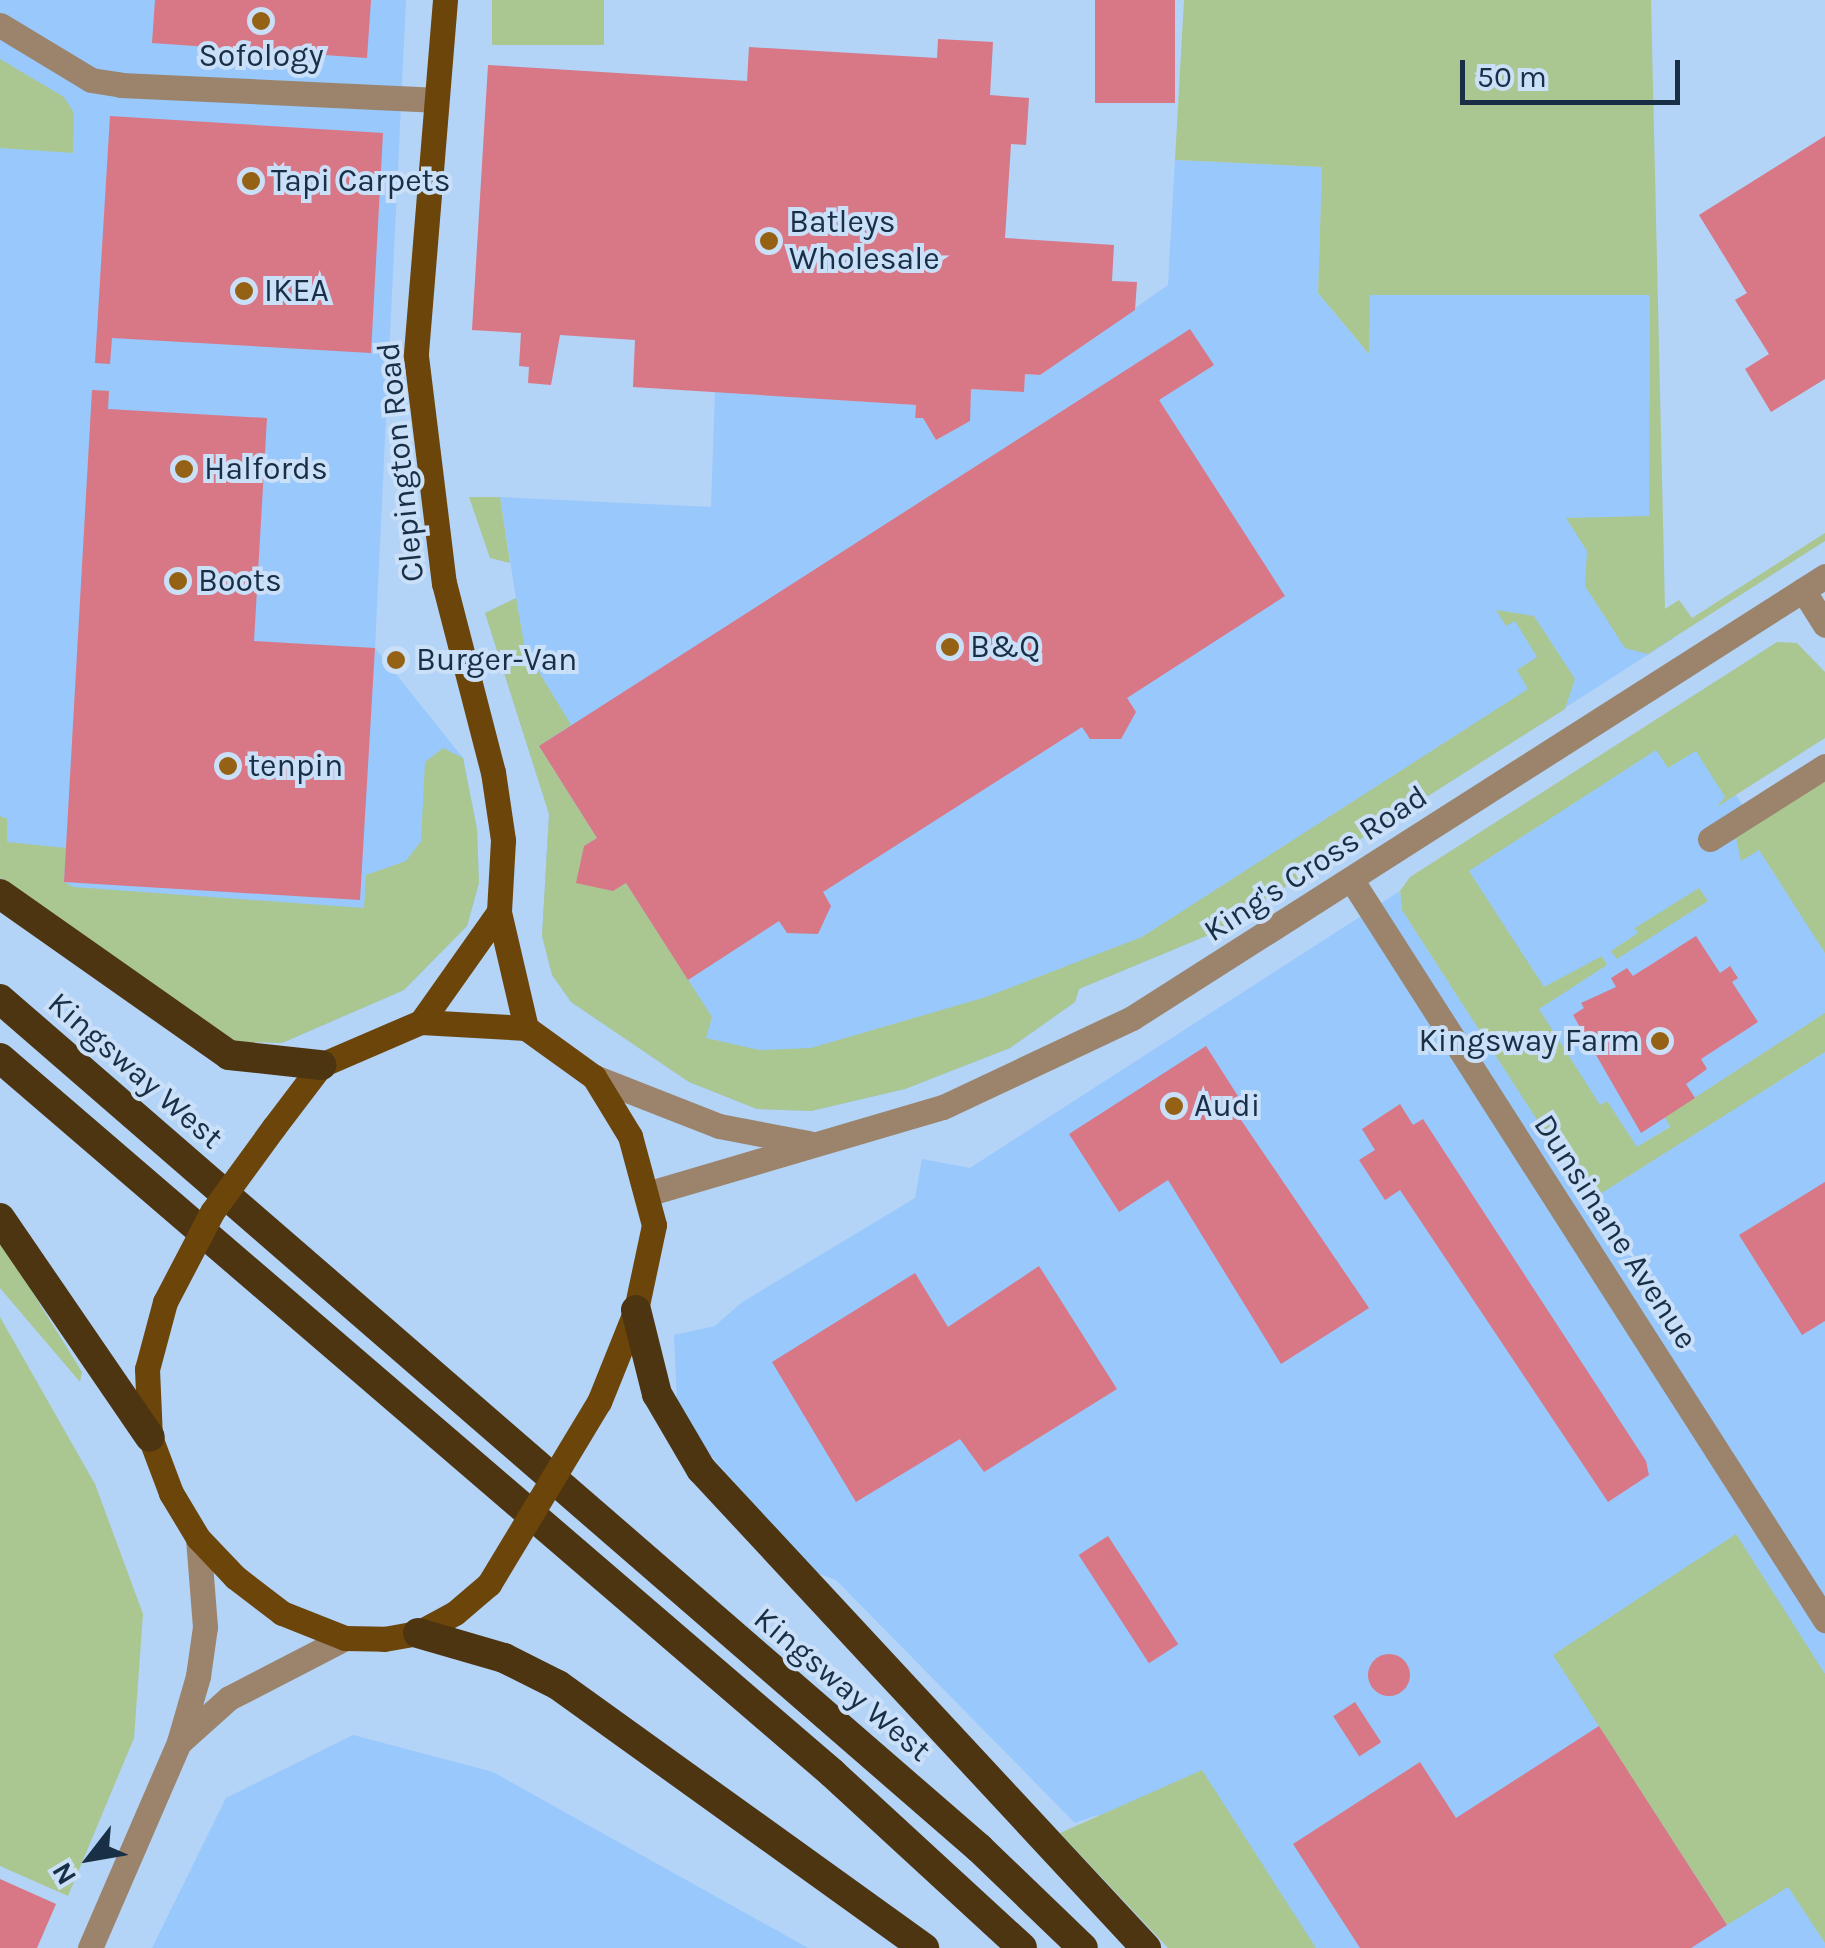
<!DOCTYPE html>
<style>
body{margin:0}
#map{position:relative;width:1825px;height:1948px;overflow:hidden;background:#b3d3f7;font-family:Karla,sans-serif}
div>[style]{position:absolute}
.built>*{inset:0;background:#98c8fc}
.green>*{inset:0;background:#aac791;transform-origin:0 0}
.building>*{inset:0;background:#d87786;transform-origin:0 0}
.round{border-radius:50%}
.minor>*{height:25px;margin:-12.5px;padding:0 12.5px;transform-origin:12.5px;border-radius:12.5px;background:#9b846b}
.major>*{height:25px;margin:-12.5px;padding:0 12.5px;transform-origin:12.5px;border-radius:12.5px;background:#6c450b}
.highway>*{height:30px;margin:-15px;padding:0 15px;transform-origin:15px;border-radius:15px;background:#4e3512}
.major-bridge>*{height:25px;margin:-12.5px;padding:0 12.5px;transform-origin:12.5px;border-radius:12.5px;background:#6c450b}
.dots>*{width:28px;height:28px;translate:-50% -50%;box-sizing:border-box;border:5px solid #cadff8;border-radius:50%}
span{translate:-50% -50%;white-space:nowrap;text-align:center;line-height:1.15;-webkit-text-stroke:8px #cadff8;paint-order:stroke}
.poi-label{font-size:32px;color:#192f46}
.left{translate:0 -50%;text-align:left}
.right{translate:-100% -50%;text-align:right}
.street-label{font-size:32px;color:#192f46}
.north{position:absolute;left:40px;top:1808px;width:100px;height:100px;-webkit-text-stroke:8px #cadff8;paint-order:stroke;rotate:239deg;font-size:28px;font-weight:700;line-height:40px;text-align:center;color:#192f46}
.north::after{content:'';display:block;margin:auto;width:35px;height:45px;background:#192f46;clip-path:polygon(50% 0,100% 100%,50% 72%,0 100%)}
.scale{position:absolute;left:1460px;top:60px;width:220px;height:45px;box-sizing:border-box;border:5px solid #192f46;border-top:0;padding-left:12px;font-size:30px;line-height:35px;white-space:nowrap;color:#192f46;-webkit-text-stroke:8px #cadff8;paint-order:stroke}
</style>
<div id="map">
<div class="built">
<div style="clip-path:polygon(0 0,406px 0,375px 648px,463px 758px,477px 829px,479px 883px,467px 926px,404px 990px,282px 1043px,0 878px)"></div>
<div style="clip-path:polygon(1175px 160px,1322px 167px,1318px 293px,1368px 353px,1369px 295px,1650px 295px,1658px 530px,1665px 610px,1674px 638px,1211px 934px,1079px 989px,1075px 1002px,1010px 1048px,905px 1089px,811px 1111px,757px 1109px,689px 1082px,571px 1002px,552px 975px,542px 936px,549px 814px,485px 613px,516px 598px,500px 497px,711px 507px,715px 392px,916px 405px,915px 418px,923px 418px,936px 440px,969px 421px,971px 389px,1024px 392px,1025px 374px,1040px 375px,1168px 285px)"></div>
<div style="clip-path:polygon(1684px 715px,1825px 932px,1825px 1028px,1611px 1164px,1452px 873px)"></div>
<div style="clip-path:polygon(1400px 891px,1402px 910px,1589px 1200px,1825px 1052px,1825px 1948px,1225px 1948px,1097px 1815px,1075px 1823px,836px 1580px,815px 1572px,696px 1439px,677px 1402px,674px 1335px,715px 1326px,741px 1303px,915px 1198px,922px 1159px,970px 1168px)"></div>
<div style="clip-path:polygon(353px 1735px,493px 1772px,808px 1948px,152px 1948px,226px 1798px)"></div>
</div>
<div class="green">
<div style="left:492px;top:0;width:112px;height:45px"></div>
<div style="clip-path:polygon(1184px 0,1651px 0,1665px 609px,1679px 600px,1692px 618px,1825px 533px,1825px 541px,1648px 654px,1625px 648px,1585px 586px,1587px 551px,1566px 518px,1649px 516px,1650px 295px,1370px 295px,1369px 354px,1318px 293px,1322px 167px,1175px 160px)"></div>
<div style="clip-path:polygon(0 59px,64px 97px,74px 113px,73px 153px,0 148px)"></div>
<div style="clip-path:polygon(469px 497px,500px 497px,510px 563px,490px 558px)"></div>
<div style="clip-path:polygon(516px 598px,525px 649px,571px 725px,539px 746px,597px 838px,584px 846px,577px 882px,613px 891px,626px 883px,712px 1017px,706px 1038px,759px 1050px,811px 1048px,986px 997px,1142px 937px,1528px 689px,1517px 670px,1537px 657px,1515px 621px,1506px 626px,1496px 610px,1534px 616px,1575px 679px,1565px 709px,1211px 934px,1079px 989px,1075px 1002px,1010px 1048px,905px 1089px,811px 1111px,757px 1109px,689px 1082px,571px 1002px,552px 975px,542px 936px,549px 814px,485px 613px)"></div>
<div style="clip-path:polygon(1777px 642px,1797px 643px,1825px 672px,1825px 738px,1717px 807px,1725px 797px,1696px 751px,1668px 768px,1656px 750px,1469px 871px,1544px 987px,1602px 956px,1607px 965px,1539px 1009px,1600px 1105px,1607px 1101px,1637px 1147px,1670px 1127px,1665px 1117px,1825px 1013px,1825px 1052px,1589px 1201px,1402px 910px,1400px 891px,1410px 877px)"></div>
<div style="clip-path:polygon(443px 748px,463px 758px,477px 829px,479px 883px,467px 926px,404px 990px,282px 1043px,238px 1042px,205px 1025px,0 878px,0 816px,7px 819px,7px 842px,66px 848px,64px 882px,73px 887px,364px 908px,366px 875px,406px 861px,421px 841px,425px 762px)"></div>
<div style="clip-path:polygon(1825px 781px,1825px 953px,1759px 850px,1741px 861px,1736px 838px)"></div>
<div style="clip-path:polygon(1699px 888px,1708px 901px,1617px 959px,1611px 951px,1638px 933px,1635px 928px)"></div>
<div style="clip-path:polygon(0 1240px,82px 1372px,80px 1382px,0 1288px)"></div>
<div style="clip-path:polygon(0 1317px,95px 1484px,143px 1614px,134px 1738px,68px 1896px,0 1866px)"></div>
<div style="clip-path:polygon(1736px 1534px,1825px 1674px,1825px 1943px,1788px 1887px,1727px 1925px,1553px 1655px)"></div>
<div style="clip-path:polygon(1202px 1770px,1316px 1948px,1168px 1948px,1060px 1833px)"></div>
</div>
<div class="building">
<div style="clip-path:polygon(155px 0,371px 0,367px 58px,152px 43px)"></div>
<div style="left:1095px;top:0;width:80px;height:103px"></div>
<div style="clip-path:polygon(938px 39px,993px 42px,990px 95px,1029px 98px,1026px 145px,1011px 144px,1005px 238px,1114px 245px,1112px 281px,1137px 282px,1135px 310px,1040px 375px,1025px 374px,1024px 392px,971px 389px,970px 421px,936px 440px,923px 418px,915px 418px,916px 405px,633px 387px,635px 340px,560px 335px,551px 385px,528px 383px,529px 367px,519px 366px,521px 333px,472px 330px,488px 65px,747px 81px,749px 47px,937px 58px)"></div>
<div style="clip-path:polygon(110px 116px,383px 133px,371px 353px,112px 338px,110px 364px,95px 363px)"></div>
<div style="clip-path:polygon(1825px 136px,1825px 379px,1771px 412px,1745px 369px,1769px 354px,1735px 300px,1747px 293px,1699px 215px)"></div>
<div style="clip-path:polygon(1190px 329px,1214px 365px,1159px 400px,1285px 596px,1127px 698px,1136px 712px,1121px 739px,1090px 739px,1082px 727px,823px 892px,831px 906px,818px 934px,787px 933px,779px 921px,688px 980px,626px 883px,613px 891px,576px 883px,584px 846px,597px 838px,539px 746px)"></div>
<div style="clip-path:polygon(92px 390px,109px 391px,108px 409px,267px 418px,254px 641px,375px 648px,360px 900px,64px 882px)"></div>
<div style="clip-path:polygon(1696px 936px,1720px 973px,1730px 966px,1738px 978px,1732px 982px,1758px 1022px,1701px 1059px,1707px 1069px,1686px 1084px,1695px 1098px,1641px 1133px,1573px 1015px,1584px 1008px,1581px 1003px,1616px 987px,1611px 978px,1627px 968px,1633px 976px)"></div>
<div style="clip-path:polygon(1206px 1046px,1250px 1115px,1241px 1120px,1369px 1308px,1281px 1364px,1168px 1180px,1119px 1212px,1069px 1134px)"></div>
<div style="clip-path:polygon(1400px 1104px,1413px 1125px,1423px 1119px,1646px 1461px,1649px 1475px,1608px 1502px,1400px 1190px,1385px 1200px,1359px 1160px,1375px 1150px,1362px 1129px)"></div>
<div style="clip-path:polygon(1825px 1182px,1825px 1321px,1802px 1335px,1739px 1235px)"></div>
<div style="clip-path:polygon(1039px 1266px,1117px 1389px,984px 1472px,960px 1439px,856px 1502px,772px 1362px,915px 1273px,948px 1327px)"></div>
<div style="left:1108px;top:1536px;width:129px;height:35px;rotate:57deg"></div>
<div class="round" style="left:1368px;top:1654px;width:42px;height:42px"></div>
<div style="left:1355px;top:1702px;width:48px;height:26px;rotate:57deg"></div>
<div style="clip-path:polygon(1599px 1726px,1727px 1925px,1691px 1948px,1360px 1948px,1293px 1844px,1420px 1762px,1456px 1818px)"></div>
<div style="clip-path:polygon(0 1879px,56px 1904px,37px 1948px,0 1948px)"></div>
</div>
<div class="minor">
<div style="left:0;top:25px;width:106px;rotate:31.1deg"></div>
<div style="left:91px;top:80px;width:30px;rotate:9deg"></div>
<div style="left:121px;top:85px;width:313px;rotate:2.7deg"></div>
<div style="left:1803px;top:590px;width:41px;rotate:57.8deg"></div>
<div style="left:1710px;top:839px;width:136px;rotate:-32.4deg"></div>
<div style="left:1351px;top:879px;width:880px;rotate:57.39deg"></div>
<div style="left:594px;top:1077px;width:134px;rotate:21.4deg"></div>
<div style="left:719px;top:1126px;width:91px;rotate:10.8deg"></div>
<div style="left:650px;top:1193px;width:305px;rotate:-16.4deg"></div>
<div style="left:943px;top:1107px;width:209px;rotate:-25.2deg"></div>
<div style="left:1132px;top:1018px;width:822px;rotate:-32.53deg"></div>
<div style="left:181px;top:1741px;width:64px;rotate:-41.9deg"></div>
<div style="left:229px;top:1698px;width:131px;rotate:-27.3deg"></div>
<div style="left:90px;top:1948px;width:224px;rotate:-66.6deg"></div>
<div style="left:179px;top:1742px;width:69px;rotate:-73.9deg"></div>
<div style="left:198px;top:1676px;width:49px;rotate:-81.9deg"></div>
<div style="left:205px;top:1627px;width:89px;rotate:-94.5deg"></div>
</div>
<div class="major">
<div style="left:445px;top:0;width:357px;rotate:94.7deg"></div>
<div style="left:416px;top:356px;width:229px;rotate:83deg"></div>
<div style="left:444px;top:583px;width:195px;rotate:75.5deg"></div>
<div style="left:493px;top:772px;width:69px;rotate:81.6deg"></div>
<div style="left:503px;top:840px;width:72px;rotate:93.2deg"></div>
<div style="left:499px;top:912px;width:119px;rotate:76.9deg"></div>
<div style="left:421px;top:1022px;width:135px;rotate:-54.7deg"></div>
<div style="left:274px;top:1127px;width:78px;rotate:-52.8deg"></div>
<div style="left:321px;top:1065px;width:109px;rotate:-23.3deg"></div>
<div style="left:421px;top:1022px;width:105px;rotate:3.3deg"></div>
<div style="left:526px;top:1028px;width:84px;rotate:35.8deg"></div>
<div style="left:594px;top:1077px;width:69px;rotate:58.6deg"></div>
<div style="left:630px;top:1136px;width:92px;rotate:74.9deg"></div>
<div style="left:654px;top:1225px;width:87px;rotate:102deg"></div>
<div style="left:636px;top:1310px;width:99px;rotate:111.9deg"></div>
<div style="left:165px;top:1302px;width:69px;rotate:105deg"></div>
<div style="left:147px;top:1369px;width:68px;rotate:87.5deg"></div>
<div style="left:150px;top:1437px;width:60px;rotate:69.4deg"></div>
<div style="left:171px;top:1493px;width:52px;rotate:59deg"></div>
<div style="left:198px;top:1538px;width:54px;rotate:46.5deg"></div>
<div style="left:235px;top:1577px;width:59px;rotate:37.5deg"></div>
<div style="left:282px;top:1613px;width:68px;rotate:21.6deg"></div>
<div style="left:345px;top:1638px;width:39px;rotate:1deg"></div>
<div style="left:384px;top:1639px;width:35px;rotate:-10deg"></div>
<div style="left:418px;top:1633px;width:42px;rotate:-28.4deg"></div>
<div style="left:455px;top:1613px;width:45px;rotate:-40.5deg"></div>
</div>
<div class="highway">
<div style="left:0;top:894px;width:280px;rotate:35.1deg"></div>
<div style="left:229px;top:1055px;width:93px;rotate:6.2deg"></div>
<div style="left:0;top:999px;width:1296px;rotate:40.93deg"></div>
<div style="left:979px;top:1848px;width:144px;rotate:43.9deg"></div>
<div style="left:0;top:1058px;width:1097px;rotate:40.67deg"></div>
<div style="left:832px;top:1773px;width:258px;rotate:42.6deg"></div>
<div style="left:0;top:1218px;width:265px;rotate:55.6deg"></div>
<div style="left:636px;top:1310px;width:87px;rotate:76deg"></div>
<div style="left:657px;top:1394px;width:87px;rotate:59.6deg"></div>
<div style="left:701px;top:1469px;width:654px;rotate:47.11deg"></div>
<div style="left:418px;top:1633px;width:90px;rotate:16.2deg"></div>
<div style="left:504px;top:1658px;width:60px;rotate:26.6deg"></div>
<div style="left:558px;top:1685px;width:451px;rotate:35.7deg"></div>
</div>
<div class="major-bridge">
<div style="left:165px;top:1302px;width:102px;rotate:-62.4deg"></div>
<div style="left:212px;top:1212px;width:105px;rotate:-53.9deg"></div>
<div style="left:489px;top:1584px;width:213px;rotate:-58.9deg"></div>
</div>
<div class="dots">
<div style="left:261px;top:21px;background:#956215"></div>
<div style="left:251px;top:181px;background:#956215"></div>
<div style="left:769px;top:241px;background:#956215"></div>
<div style="left:244px;top:291px;background:#956215"></div>
<div style="left:184px;top:469px;background:#956215"></div>
<div style="left:178px;top:581px;background:#956215"></div>
<div style="left:950px;top:647px;background:#956215"></div>
<div style="left:396px;top:660px;background:#956215"></div>
<div style="left:228px;top:766px;background:#956215"></div>
<div style="left:1660px;top:1041px;background:#956215"></div>
<div style="left:1174px;top:1106px;background:#956215"></div>
</div>
<div class="poi-label">
<span style="left:261px;top:56px">Sofology</span>
<span class="left" style="left:271px;top:181px">Tapi Carpets</span>
<span class="left" style="left:789px;top:241px">Batleys<br>Wholesale</span>
<span class="left" style="left:264px;top:291px">IKEA</span>
<span class="left" style="left:204px;top:469px">Halfords</span>
<span class="left" style="left:198px;top:581px">Boots</span>
<span class="left" style="left:970px;top:647px">B&amp;Q</span>
<span class="left" style="left:416px;top:660px">Burger-Van</span>
<span class="left" style="left:248px;top:766px">tenpin</span>
<span class="right" style="left:1640px;top:1041px">Kingsway Farm</span>
<span class="left" style="left:1194px;top:1106px">Audi</span>
</div>
<div class="street-label">
<span style="left:401px;top:462px;rotate:-96deg">Clepington Road</span>
<span style="left:1316px;top:864px;rotate:-33deg">King's Cross Road</span>
<span style="left:135px;top:1071px;rotate:41deg">Kingsway West</span>
<span style="left:1615px;top:1232px;rotate:57deg">Dunsinane Avenue</span>
<span style="left:842px;top:1685px;rotate:40deg">Kingsway West</span>
</div>
<div class="north">N</div>
<div class="scale">50 m</div>
</div>
